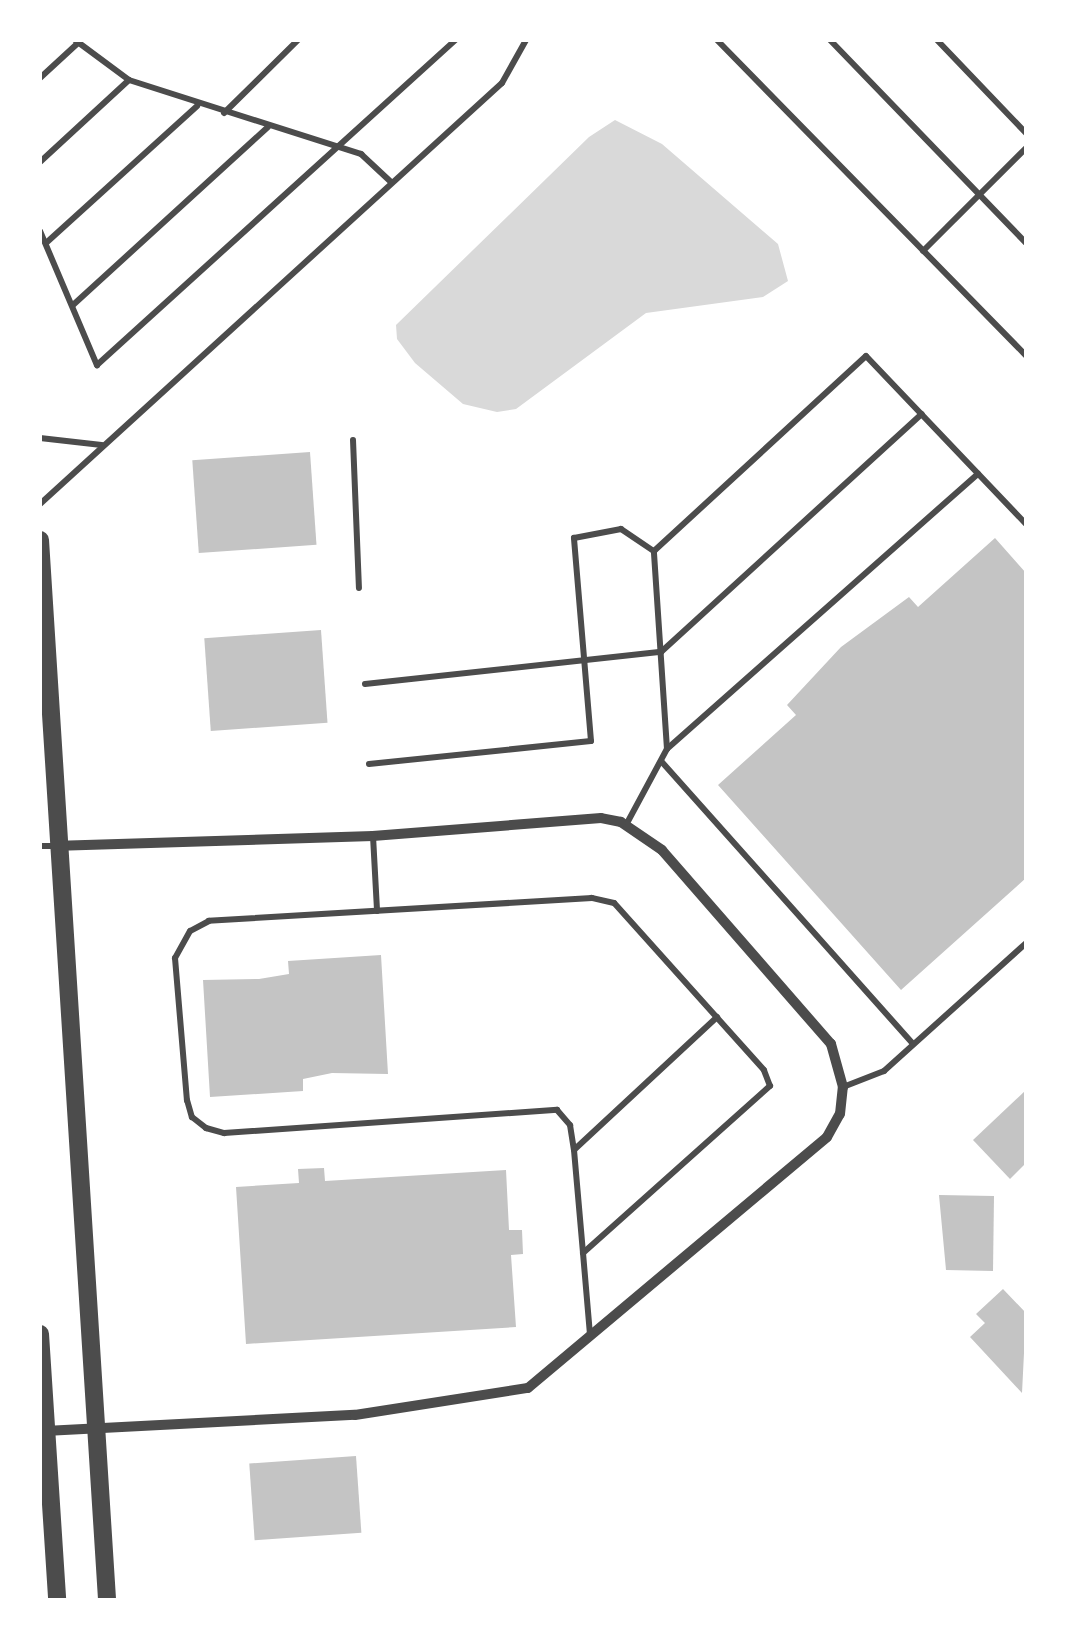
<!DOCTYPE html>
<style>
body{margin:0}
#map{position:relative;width:1066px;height:1640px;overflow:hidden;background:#fff;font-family:Overpass,sans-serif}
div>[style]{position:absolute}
.water>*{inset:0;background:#d9d9d9}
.building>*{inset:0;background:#c4c4c4;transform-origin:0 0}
.service>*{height:6px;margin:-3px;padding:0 3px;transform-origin:3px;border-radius:3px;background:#4c4c4c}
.minor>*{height:10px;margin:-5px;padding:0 5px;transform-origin:5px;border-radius:5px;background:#4c4c4c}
.tertiary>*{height:18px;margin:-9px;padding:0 9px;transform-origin:9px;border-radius:9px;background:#4c4c4c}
span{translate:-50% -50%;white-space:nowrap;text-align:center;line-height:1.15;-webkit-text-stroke:10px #fff;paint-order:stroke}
.frame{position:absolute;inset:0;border:42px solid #fff;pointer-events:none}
</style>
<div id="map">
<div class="water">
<div style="clip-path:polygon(615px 120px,662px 144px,778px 244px,788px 281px,763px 297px,646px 313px,516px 409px,497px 412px,463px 404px,415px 363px,397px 339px,396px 325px,589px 137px)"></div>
</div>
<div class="building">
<div style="left:310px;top:452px;width:93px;height:118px;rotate:86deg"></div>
<div style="clip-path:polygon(995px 538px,1026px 573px,1026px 878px,901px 990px,718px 785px,796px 715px,787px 705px,841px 647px,909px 597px,918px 607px)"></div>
<div style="left:321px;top:630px;width:93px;height:117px;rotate:86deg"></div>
<div style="clip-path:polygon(381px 955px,388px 1074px,332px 1073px,303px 1079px,303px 1091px,210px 1097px,203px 980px,259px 979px,289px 974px,288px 961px)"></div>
<div style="clip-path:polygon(1026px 1090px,1026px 1163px,1010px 1179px,973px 1140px)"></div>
<div style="clip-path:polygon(324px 1168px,325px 1181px,506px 1170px,509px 1230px,522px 1230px,523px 1254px,511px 1255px,516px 1327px,246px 1344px,236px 1187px,299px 1183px,298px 1169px)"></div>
<div style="clip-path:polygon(939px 1195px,994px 1196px,993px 1271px,946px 1270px)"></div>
<div style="clip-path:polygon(1003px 1289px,1026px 1313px,1022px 1393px,970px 1337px,985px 1323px,976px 1314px)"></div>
<div style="left:356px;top:1456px;width:77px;height:107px;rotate:86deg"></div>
</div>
<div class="service">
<div style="left:75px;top:40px;width:67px;rotate:36.5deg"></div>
<div style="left:129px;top:80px;width:244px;rotate:17.7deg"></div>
<div style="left:361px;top:154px;width:41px;rotate:43deg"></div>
<div style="left:717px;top:40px;width:442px;rotate:45.6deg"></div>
<div style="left:830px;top:40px;width:282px;rotate:46deg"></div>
<div style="left:937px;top:40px;width:129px;rotate:46.3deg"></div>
<div style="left:40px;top:78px;width:52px;rotate:-42.6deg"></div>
<div style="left:224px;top:113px;width:104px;rotate:-44.6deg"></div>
<div style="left:40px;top:162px;width:121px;rotate:-42.7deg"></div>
<div style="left:40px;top:231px;width:146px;rotate:67deg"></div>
<div style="left:97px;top:365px;width:484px;rotate:-42.2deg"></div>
<div style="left:46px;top:243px;width:204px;rotate:-42.2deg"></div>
<div style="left:923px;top:251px;width:146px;rotate:-45deg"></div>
<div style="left:73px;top:305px;width:264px;rotate:-42.4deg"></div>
<div style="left:40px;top:438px;width:62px;rotate:6.4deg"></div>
<div style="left:353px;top:440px;width:148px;rotate:87.7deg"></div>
<div style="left:40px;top:504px;width:625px;rotate:-42.34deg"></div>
<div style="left:502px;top:83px;width:49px;rotate:-60.8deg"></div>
<div style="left:365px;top:684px;width:298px;rotate:-6.2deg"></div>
<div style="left:661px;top:652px;width:353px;rotate:-42.4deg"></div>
<div style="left:668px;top:748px;width:414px;rotate:-41.5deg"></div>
<div style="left:661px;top:761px;width:379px;rotate:48.3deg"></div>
<div style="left:369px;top:764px;width:223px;rotate:-5.9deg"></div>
<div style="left:591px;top:741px;width:204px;rotate:-94.8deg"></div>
<div style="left:574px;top:538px;width:48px;rotate:-10.8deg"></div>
<div style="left:621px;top:529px;width:40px;rotate:34deg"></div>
<div style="left:626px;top:825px;width:86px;rotate:-61.7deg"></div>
<div style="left:667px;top:749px;width:198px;rotate:-93.8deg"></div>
<div style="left:654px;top:551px;width:288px;rotate:-42.6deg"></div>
<div style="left:866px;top:356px;width:232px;rotate:46.4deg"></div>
<div style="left:373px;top:836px;width:75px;rotate:86.9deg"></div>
<div style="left:40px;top:846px;width:19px"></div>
<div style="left:843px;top:1087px;width:44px;rotate:-21.3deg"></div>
<div style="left:884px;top:1071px;width:191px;rotate:-42deg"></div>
<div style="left:575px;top:1149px;width:194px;rotate:-42.9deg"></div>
<div style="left:583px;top:1253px;width:251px;rotate:-41.8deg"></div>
<div style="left:770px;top:1086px;width:17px;rotate:-111deg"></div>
<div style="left:764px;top:1070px;width:224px;rotate:-131.9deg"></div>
<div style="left:614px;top:903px;width:23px;rotate:-167deg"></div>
<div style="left:592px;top:898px;width:384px;rotate:176.6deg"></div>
<div style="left:209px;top:921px;width:21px;rotate:152deg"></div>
<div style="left:190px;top:931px;width:31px;rotate:119deg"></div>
<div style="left:175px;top:958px;width:143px;rotate:85.2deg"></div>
<div style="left:187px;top:1100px;width:18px;rotate:74deg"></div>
<div style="left:192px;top:1117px;width:18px;rotate:38deg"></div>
<div style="left:206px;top:1128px;width:19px;rotate:16deg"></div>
<div style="left:224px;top:1133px;width:334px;rotate:-4deg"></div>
<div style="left:557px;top:1110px;width:20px;rotate:49deg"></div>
<div style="left:570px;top:1125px;width:25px;rotate:81deg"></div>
<div style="left:574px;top:1150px;width:103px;rotate:85deg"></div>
<div style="left:583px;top:1253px;width:81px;rotate:85.1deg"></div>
</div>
<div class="minor">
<div style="left:45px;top:1431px;width:310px;rotate:-3deg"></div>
<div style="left:355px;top:1415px;width:175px;rotate:-8.9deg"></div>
<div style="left:528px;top:1388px;width:390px;rotate:-40deg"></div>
<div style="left:827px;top:1137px;width:26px;rotate:-61deg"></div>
<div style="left:840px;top:1114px;width:27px;rotate:-84deg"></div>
<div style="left:843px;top:1087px;width:45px;rotate:-105.6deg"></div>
<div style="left:831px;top:1044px;width:257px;rotate:-131.1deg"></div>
<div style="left:662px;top:850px;width:50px;rotate:-145.7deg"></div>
<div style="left:621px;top:822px;width:20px;rotate:-169deg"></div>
<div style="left:601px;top:818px;width:229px;rotate:175.5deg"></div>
<div style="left:373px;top:836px;width:312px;rotate:178.2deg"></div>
</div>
<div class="tertiary">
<div style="left:40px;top:540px;width:1062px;rotate:86.38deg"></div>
<div style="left:40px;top:1334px;width:267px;rotate:86.3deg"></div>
</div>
<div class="frame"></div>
</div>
